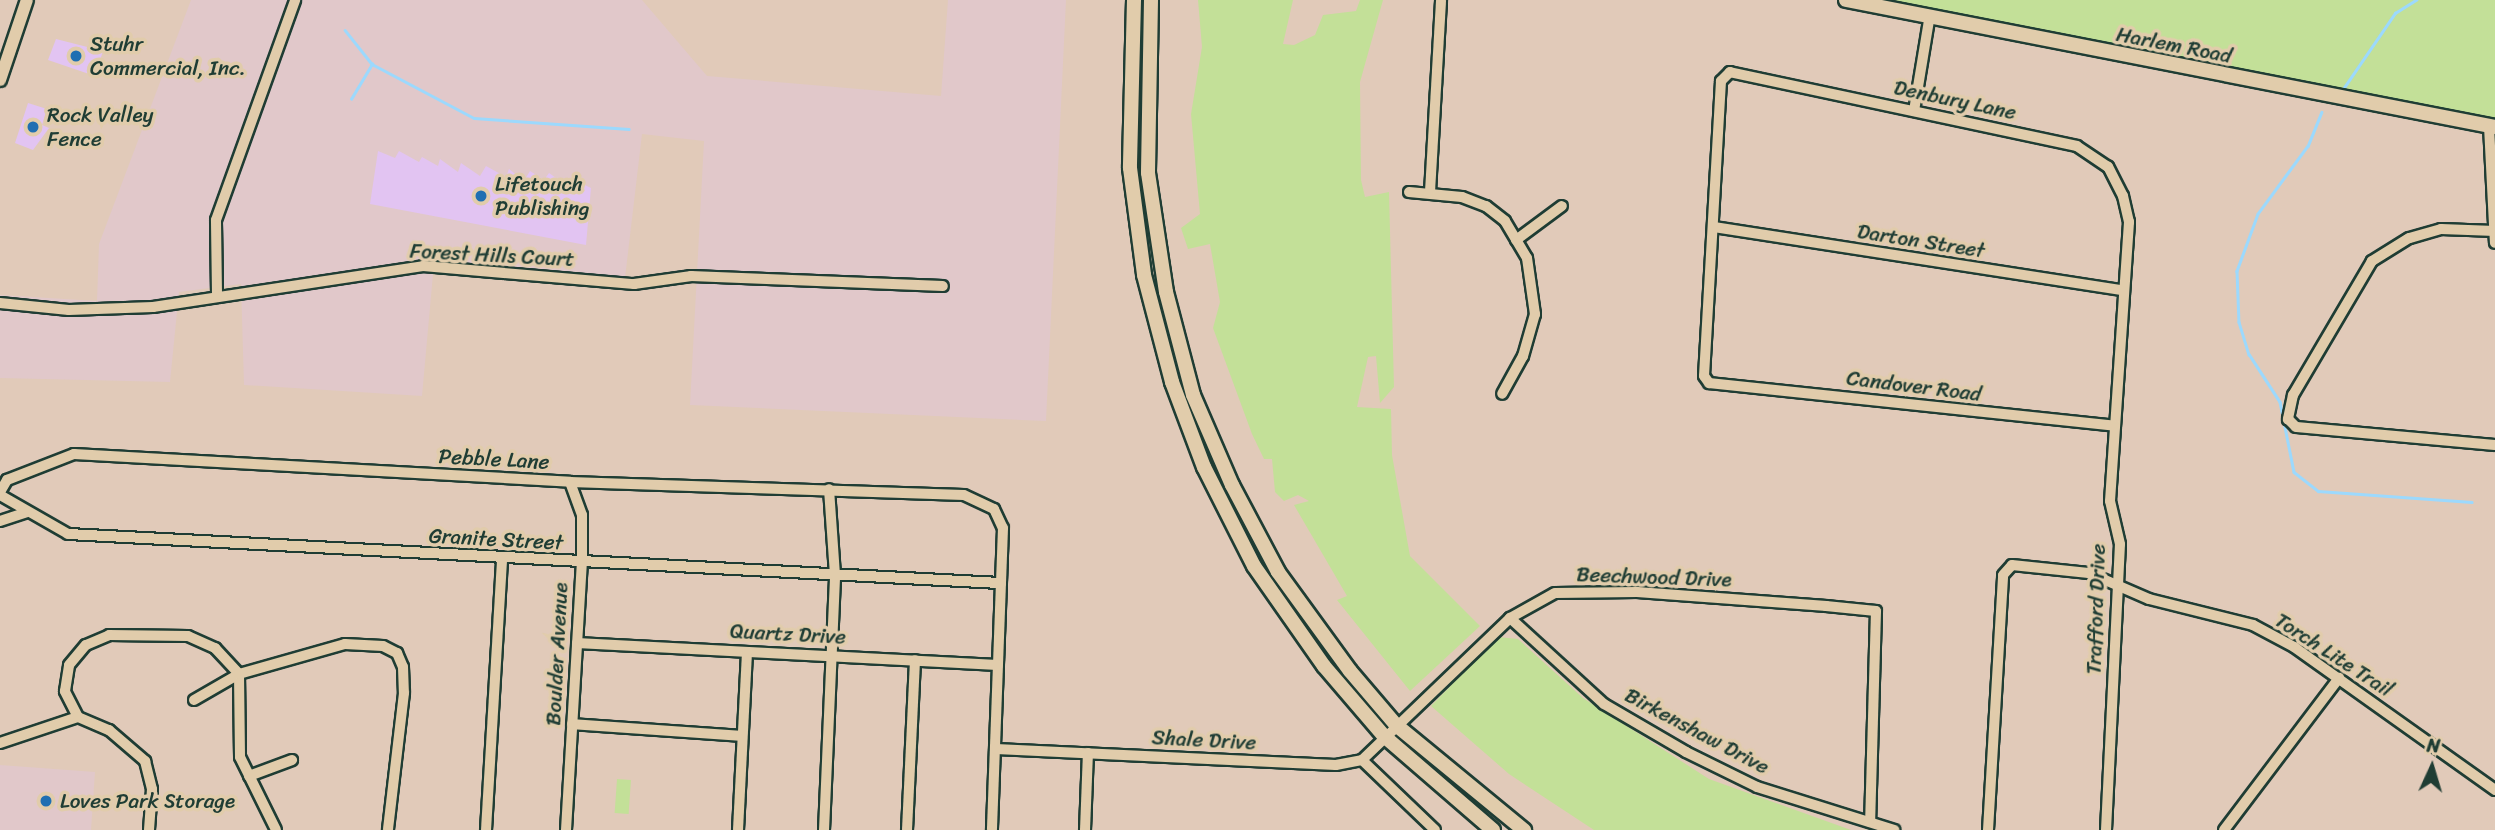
<!DOCTYPE html>
<style>
body{margin:0}
#map{position:relative;width:2495px;height:830px;overflow:hidden;background:#e1cab9;font-family:Sriracha,sans-serif}
div>[style]{position:absolute}
.built>*{inset:0;background:#e1c8ca}
.green>*{inset:0;background:#c3e098;transform-origin:0 0}
.stream>*{height:2.5px;margin:-1.25px;padding:0 1.25px;transform-origin:1.25px;border-radius:1.25px;background:#9cd9fd}
.building>*{inset:0;background:#e2c4f2}
.roads{filter:drop-shadow(2px 0 #1f3d34) drop-shadow(-2px 0 #1f3d34) drop-shadow(0 2px #1f3d34) drop-shadow(0 -2px #1f3d34)}
.minor>*{height:10px;margin:-5px;padding:0 5px;transform-origin:5px;border-radius:5px;background:#e1ccab}
.tertiary>*{height:12px;margin:-6px;padding:0 6px;transform-origin:6px;border-radius:6px;background:#e1ccab}
.secondary>*{height:14px;margin:-7px;padding:0 7px;transform-origin:7px;border-radius:7px;background:#e1ccab}
.dots>*{width:19px;height:19px;translate:-50% -50%;box-sizing:border-box;border:4px solid #e1ccab;border-radius:50%}
span{translate:-50% -50%;white-space:nowrap;text-align:center;line-height:1.15;-webkit-text-stroke:7px #e1ccab;paint-order:stroke}
.poi-label{font-size:21px;color:#1f3d34}
.left{translate:0 -50%;text-align:left}
.street-label{font-size:21px;color:#1f3d34}
.north{position:absolute;left:2397px;top:732px;width:70px;height:70px;-webkit-text-stroke:5px #e1ccab;paint-order:stroke;rotate:4deg;font-size:19px;font-weight:700;line-height:28px;text-align:center;color:#1f3d34}
.north::after{content:'';display:block;margin:auto;width:24px;height:32px;background:#1f3d34;clip-path:polygon(50% 0,100% 100%,50% 72%,0 100%)}
</style>
<div id="map">
<div class="built">
<div style="clip-path:polygon(191px 0,642px 0,707px 76px,941px 96px,948px 0,1066px 0,1046px 421px,690px 405px,704px 141px,642px 134px,625px 278px,434px 263px,422px 396px,244px 385px,241px 284px,179px 292px,170px 382px,0 378px,0 295px,97px 301px,99px 244px)"></div>
<div style="clip-path:polygon(0 765px,95px 772px,91px 830px,0 830px)"></div>
</div>
<div class="green">
<div style="clip-path:polygon(1198px 0,1293px 0,1283px 44px,1294px 45px,1315px 35px,1323px 15px,1356px 11px,1360px 0,1383px 0,1360px 82px,1361px 180px,1365px 197px,1389px 192px,1394px 387px,1380px 403px,1376px 356px,1368px 357px,1357px 407px,1391px 409px,1392px 455px,1410px 556px,1480px 626px,1410px 691px,1337px 600px,1347px 596px,1294px 505px,1309px 501px,1298px 495px,1284px 501px,1275px 492px,1272px 459px,1264px 459px,1252px 434px,1213px 328px,1220px 302px,1210px 244px,1188px 249px,1181px 228px,1200px 214px,1191px 114px,1202px 47px)"></div>
<div style="clip-path:polygon(1886px 0,2495px 0,2495px 118px,2058px 39px)"></div>
<div style="clip-path:polygon(1498px 637px,1518px 639px,1583px 698px,1709px 779px,1851px 830px,1594px 830px,1509px 774px,1431px 706px)"></div>
<div style="left:617px;top:779px;width:14px;height:34px;rotate:4deg"></div>
</div>
<div class="stream">
<div style="left:345px;top:30px;width:43px;rotate:51.5deg"></div>
<div style="left:372px;top:64px;width:115px;rotate:27.9deg"></div>
<div style="left:474px;top:118px;width:155px;rotate:4.1deg"></div>
<div style="left:2343px;top:89px;width:92px;rotate:-55.6deg"></div>
<div style="left:2395px;top:13px;width:25px;rotate:-32deg"></div>
<div style="left:351px;top:99px;width:41px;rotate:-59deg"></div>
<div style="left:2322px;top:112px;width:37px;rotate:112deg"></div>
<div style="left:2308px;top:146px;width:84px;rotate:126.3deg"></div>
<div style="left:2258px;top:214px;width:61px;rotate:110.2deg"></div>
<div style="left:2237px;top:271px;width:51px;rotate:87.8deg"></div>
<div style="left:2239px;top:322px;width:34px;rotate:73deg"></div>
<div style="left:2249px;top:354px;width:57px;rotate:57.1deg"></div>
<div style="left:2280px;top:402px;width:71px;rotate:78.7deg"></div>
<div style="left:2294px;top:472px;width:31px;rotate:38deg"></div>
<div style="left:2318px;top:491px;width:154px;rotate:4.1deg"></div>
</div>
<div class="building">
<div style="clip-path:polygon(56px 39px,103px 51px,95px 76px,48px 60px)"></div>
<div style="clip-path:polygon(28px 103px,47px 109px,42px 125px,49px 128px,33px 150px,15px 143px)"></div>
<div style="clip-path:polygon(378px 151px,395px 158px,399px 151px,419px 162px,422px 157px,438px 166px,440px 159px,458px 172px,461px 163px,480px 176px,486px 166px,506px 177px,509px 169px,524px 181px,530px 171px,544px 180px,549px 173px,566px 185px,568px 177px,591px 188px,586px 245px,370px 204px)"></div>
</div>
<div class="roads">
<div class="minor">
<div style="left:1914px;top:111px;width:92px;rotate:-80.6deg"></div>
<div style="left:2489px;top:126px;width:117px;rotate:87.1deg"></div>
<div style="left:1409px;top:192px;width:53px;rotate:5.4deg"></div>
<div style="left:1462px;top:197px;width:26px;rotate:21deg"></div>
<div style="left:1486px;top:206px;width:24px;rotate:38deg"></div>
<div style="left:1505px;top:221px;width:43px;rotate:59.3deg"></div>
<div style="left:1527px;top:258px;width:57px;rotate:81.9deg"></div>
<div style="left:1535px;top:314px;width:44px;rotate:105.9deg"></div>
<div style="left:1523px;top:356px;width:43px;rotate:118.9deg"></div>
<div style="left:1430px;top:192px;width:192px;rotate:-86.7deg"></div>
<div style="left:1714px;top:227px;width:414px;rotate:8.8deg"></div>
<div style="left:2495px;top:231px;width:54px;rotate:-177.9deg"></div>
<div style="left:2441px;top:229px;width:33px;rotate:164deg"></div>
<div style="left:2409px;top:238px;width:44px;rotate:148.1deg"></div>
<div style="left:2372px;top:261px;width:156px;rotate:120.5deg"></div>
<div style="left:2293px;top:395px;width:25px;rotate:102deg"></div>
<div style="left:2288px;top:419px;width:11px;rotate:45deg"></div>
<div style="left:2296px;top:427px;width:200px;rotate:5.2deg"></div>
<div style="left:1516px;top:240px;width:57px;rotate:-36.5deg"></div>
<div style="left:217px;top:294px;width:74px;rotate:-90.8deg"></div>
<div style="left:216px;top:220px;width:234px;rotate:-70.2deg"></div>
<div style="left:0;top:303px;width:69px;rotate:5.8deg"></div>
<div style="left:69px;top:310px;width:84px;rotate:-2deg"></div>
<div style="left:153px;top:307px;width:273px;rotate:-8.6deg"></div>
<div style="left:423px;top:266px;width:212px;rotate:4.9deg"></div>
<div style="left:634px;top:284px;width:58px;rotate:-8deg"></div>
<div style="left:691px;top:276px;width:252px;rotate:2.3deg"></div>
<div style="left:0;top:492px;width:14px;rotate:-60deg"></div>
<div style="left:7px;top:480px;width:72px;rotate:-21.2deg"></div>
<div style="left:74px;top:454px;width:497px;rotate:3.2deg"></div>
<div style="left:570px;top:482px;width:394px;rotate:1.9deg"></div>
<div style="left:964px;top:495px;width:33px;rotate:25deg"></div>
<div style="left:994px;top:509px;width:21px;rotate:65deg"></div>
<div style="left:1003px;top:528px;width:302px;rotate:92.1deg"></div>
<div style="left:0;top:495px;width:78px;rotate:29.8deg"></div>
<div style="left:68px;top:534px;width:934px;rotate:3.01deg"></div>
<div style="left:0;top:521px;width:28px;rotate:-18deg"></div>
<div style="left:1510px;top:618px;width:127px;rotate:42.5deg"></div>
<div style="left:1604px;top:704px;width:95px;rotate:30.3deg"></div>
<div style="left:1686px;top:752px;width:79px;rotate:26.2deg"></div>
<div style="left:1757px;top:787px;width:144px;rotate:17.4deg"></div>
<div style="left:577px;top:643px;width:421px;rotate:3deg"></div>
<div style="left:194px;top:700px;width:52px;rotate:-30deg"></div>
<div style="left:239px;top:674px;width:83px;rotate:89.3deg"></div>
<div style="left:240px;top:757px;width:81px;rotate:63.7deg"></div>
<div style="left:78px;top:717px;width:29px;rotate:-117deg"></div>
<div style="left:65px;top:691px;width:26px;rotate:-81deg"></div>
<div style="left:69px;top:665px;width:26px;rotate:-50deg"></div>
<div style="left:86px;top:645px;width:25px;rotate:-23deg"></div>
<div style="left:109px;top:635px;width:79px;rotate:0.7deg"></div>
<div style="left:188px;top:636px;width:30px;rotate:24deg"></div>
<div style="left:215px;top:648px;width:35px;rotate:47deg"></div>
<div style="left:239px;top:674px;width:110px;rotate:-15.8deg"></div>
<div style="left:345px;top:644px;width:38px;rotate:3deg"></div>
<div style="left:383px;top:646px;width:16px;rotate:27deg"></div>
<div style="left:397px;top:653px;width:15px;rotate:67deg"></div>
<div style="left:403px;top:667px;width:26px;rotate:88deg"></div>
<div style="left:404px;top:693px;width:138px;rotate:96.7deg"></div>
<div style="left:572px;top:724px;width:170px;rotate:4deg"></div>
<div style="left:0;top:743px;width:82px;rotate:-18.4deg"></div>
<div style="left:78px;top:717px;width:34px;rotate:23deg"></div>
<div style="left:109px;top:730px;width:48px;rotate:40.7deg"></div>
<div style="left:145px;top:761px;width:29px;rotate:76deg"></div>
<div style="left:152px;top:789px;width:41px;rotate:94.2deg"></div>
<div style="left:996px;top:749px;width:340px;rotate:2.7deg"></div>
<div style="left:1336px;top:765px;width:26px;rotate:-11deg"></div>
<div style="left:1362px;top:760px;width:205px;rotate:-43.8deg"></div>
<div style="left:1510px;top:618px;width:51px;rotate:-29.1deg"></div>
<div style="left:1555px;top:593px;width:82px;rotate:-0.7deg"></div>
<div style="left:1637px;top:592px;width:190px;rotate:4.2deg"></div>
<div style="left:1826px;top:606px;width:50px;rotate:5.7deg"></div>
<div style="left:1876px;top:611px;width:211px;rotate:91.6deg"></div>
<div style="left:1362px;top:760px;width:101px;rotate:43.8deg"></div>
<div style="left:249px;top:776px;width:46px;rotate:-20.4deg"></div>
<div style="left:486px;top:830px;width:271px;rotate:-86.6deg"></div>
<div style="left:566px;top:830px;width:268px;rotate:-86.6deg"></div>
<div style="left:582px;top:562px;width:47px;rotate:-90deg"></div>
<div style="left:582px;top:515px;width:35px;rotate:-110deg"></div>
<div style="left:738px;top:830px;width:178px;rotate:-87.1deg"></div>
<div style="left:824px;top:830px;width:255px;rotate:-87.5deg"></div>
<div style="left:835px;top:575px;width:86px;rotate:-94deg"></div>
<div style="left:907px;top:830px;width:170px;rotate:-87.3deg"></div>
<div style="left:1085px;top:830px;width:77px;rotate:-87.8deg"></div>
<div style="left:1988px;top:830px;width:255px;rotate:-86.6deg"></div>
<div style="left:2003px;top:575px;width:13px;rotate:-48deg"></div>
<div style="left:2012px;top:565px;width:77px;rotate:5.9deg"></div>
<div style="left:2089px;top:573px;width:65px;rotate:23.4deg"></div>
<div style="left:2149px;top:599px;width:107px;rotate:14deg"></div>
<div style="left:2253px;top:625px;width:47px;rotate:28.2deg"></div>
<div style="left:2294px;top:647px;width:247px;rotate:35.4deg"></div>
<div style="left:2106px;top:830px;width:286px;rotate:-87.2deg"></div>
<div style="left:2120px;top:544px;width:44px;rotate:-103.1deg"></div>
<div style="left:2110px;top:501px;width:280px;rotate:-86.1deg"></div>
<div style="left:2129px;top:222px;width:27px;rotate:-103deg"></div>
<div style="left:2123px;top:196px;width:33px;rotate:-117deg"></div>
<div style="left:2108px;top:167px;width:37px;rotate:-146deg"></div>
<div style="left:2077px;top:146px;width:355px;rotate:-168deg"></div>
<div style="left:1730px;top:72px;width:13px;rotate:135deg"></div>
<div style="left:1721px;top:81px;width:295px;rotate:93.3deg"></div>
<div style="left:1704px;top:376px;width:9px;rotate:54deg"></div>
<div style="left:1709px;top:383px;width:408px;rotate:6deg"></div>
<div style="left:2224px;top:830px;width:191px;rotate:-52.9deg"></div>
</div>
<div class="tertiary">
<div style="left:0;top:80px;width:84px;rotate:-71.4deg"></div>
</div>
<div class="secondary">
<div style="left:1134px;top:0;width:168px;rotate:91.4deg"></div>
<div style="left:1130px;top:168px;width:108px;rotate:82.5deg"></div>
<div style="left:1144px;top:275px;width:111px;rotate:75.3deg"></div>
<div style="left:1172px;top:382px;width:91px;rotate:69.4deg"></div>
<div style="left:1204px;top:467px;width:111px;rotate:63.2deg"></div>
<div style="left:1254px;top:566px;width:122px;rotate:55deg"></div>
<div style="left:1324px;top:666px;width:92px;rotate:49.4deg"></div>
<div style="left:1384px;top:736px;width:144px;rotate:40.8deg"></div>
<div style="left:1151px;top:0;width:173px;rotate:91deg"></div>
<div style="left:1148px;top:173px;width:120px;rotate:81.4deg"></div>
<div style="left:1166px;top:292px;width:106px;rotate:75.3deg"></div>
<div style="left:1193px;top:395px;width:98px;rotate:66.6deg"></div>
<div style="left:1232px;top:485px;width:98px;rotate:62.1deg"></div>
<div style="left:1278px;top:572px;width:122px;rotate:54deg"></div>
<div style="left:1350px;top:671px;width:71px;rotate:49.6deg"></div>
<div style="left:1396px;top:725px;width:166px;rotate:39.4deg"></div>
<div style="left:1846px;top:0;width:661px;rotate:11.07deg"></div>
</div>
</div>
<div class="dots">
<div style="left:76px;top:56px;background:#1f6fb2"></div>
<div style="left:33px;top:127px;background:#1f6fb2"></div>
<div style="left:481px;top:196px;background:#1f6fb2"></div>
<div style="left:46px;top:801px;background:#1f6fb2"></div>
</div>
<div class="poi-label">
<span class="left" style="left:90px;top:56px">Stuhr<br>Commercial, Inc.</span>
<span class="left" style="left:47px;top:127px">Rock Valley<br>Fence</span>
<span class="left" style="left:495px;top:196px">Lifetouch<br>Publishing</span>
<span class="left" style="left:60px;top:801px">Loves Park Storage</span>
</div>
<div class="street-label">
<span style="left:2174px;top:45px;rotate:11deg">Harlem Road</span>
<span style="left:1955px;top:100px;rotate:12deg">Denbury Lane</span>
<span style="left:1921px;top:241px;rotate:9deg">Darton Street</span>
<span style="left:492px;top:255px;rotate:3deg">Forest Hills Court</span>
<span style="left:1914px;top:386px;rotate:7deg">Candover Road</span>
<span style="left:494px;top:459px;rotate:3deg">Pebble Lane</span>
<span style="left:496px;top:539px;rotate:3deg">Granite Street</span>
<span style="left:1654px;top:577px;rotate:2deg">Beechwood Drive</span>
<span style="left:2096px;top:609px;rotate:-88deg">Trafford Drive</span>
<span style="left:788px;top:634px;rotate:3deg">Quartz Drive</span>
<span style="left:557px;top:654px;rotate:-87deg">Boulder Avenue</span>
<span style="left:2334px;top:655px;rotate:33deg">Torch Lite Trail</span>
<span style="left:1697px;top:731px;rotate:28deg">Birkenshaw Drive</span>
<span style="left:1204px;top:740px;rotate:3deg">Shale Drive</span>
</div>
<div class="north">N</div>
</div>
